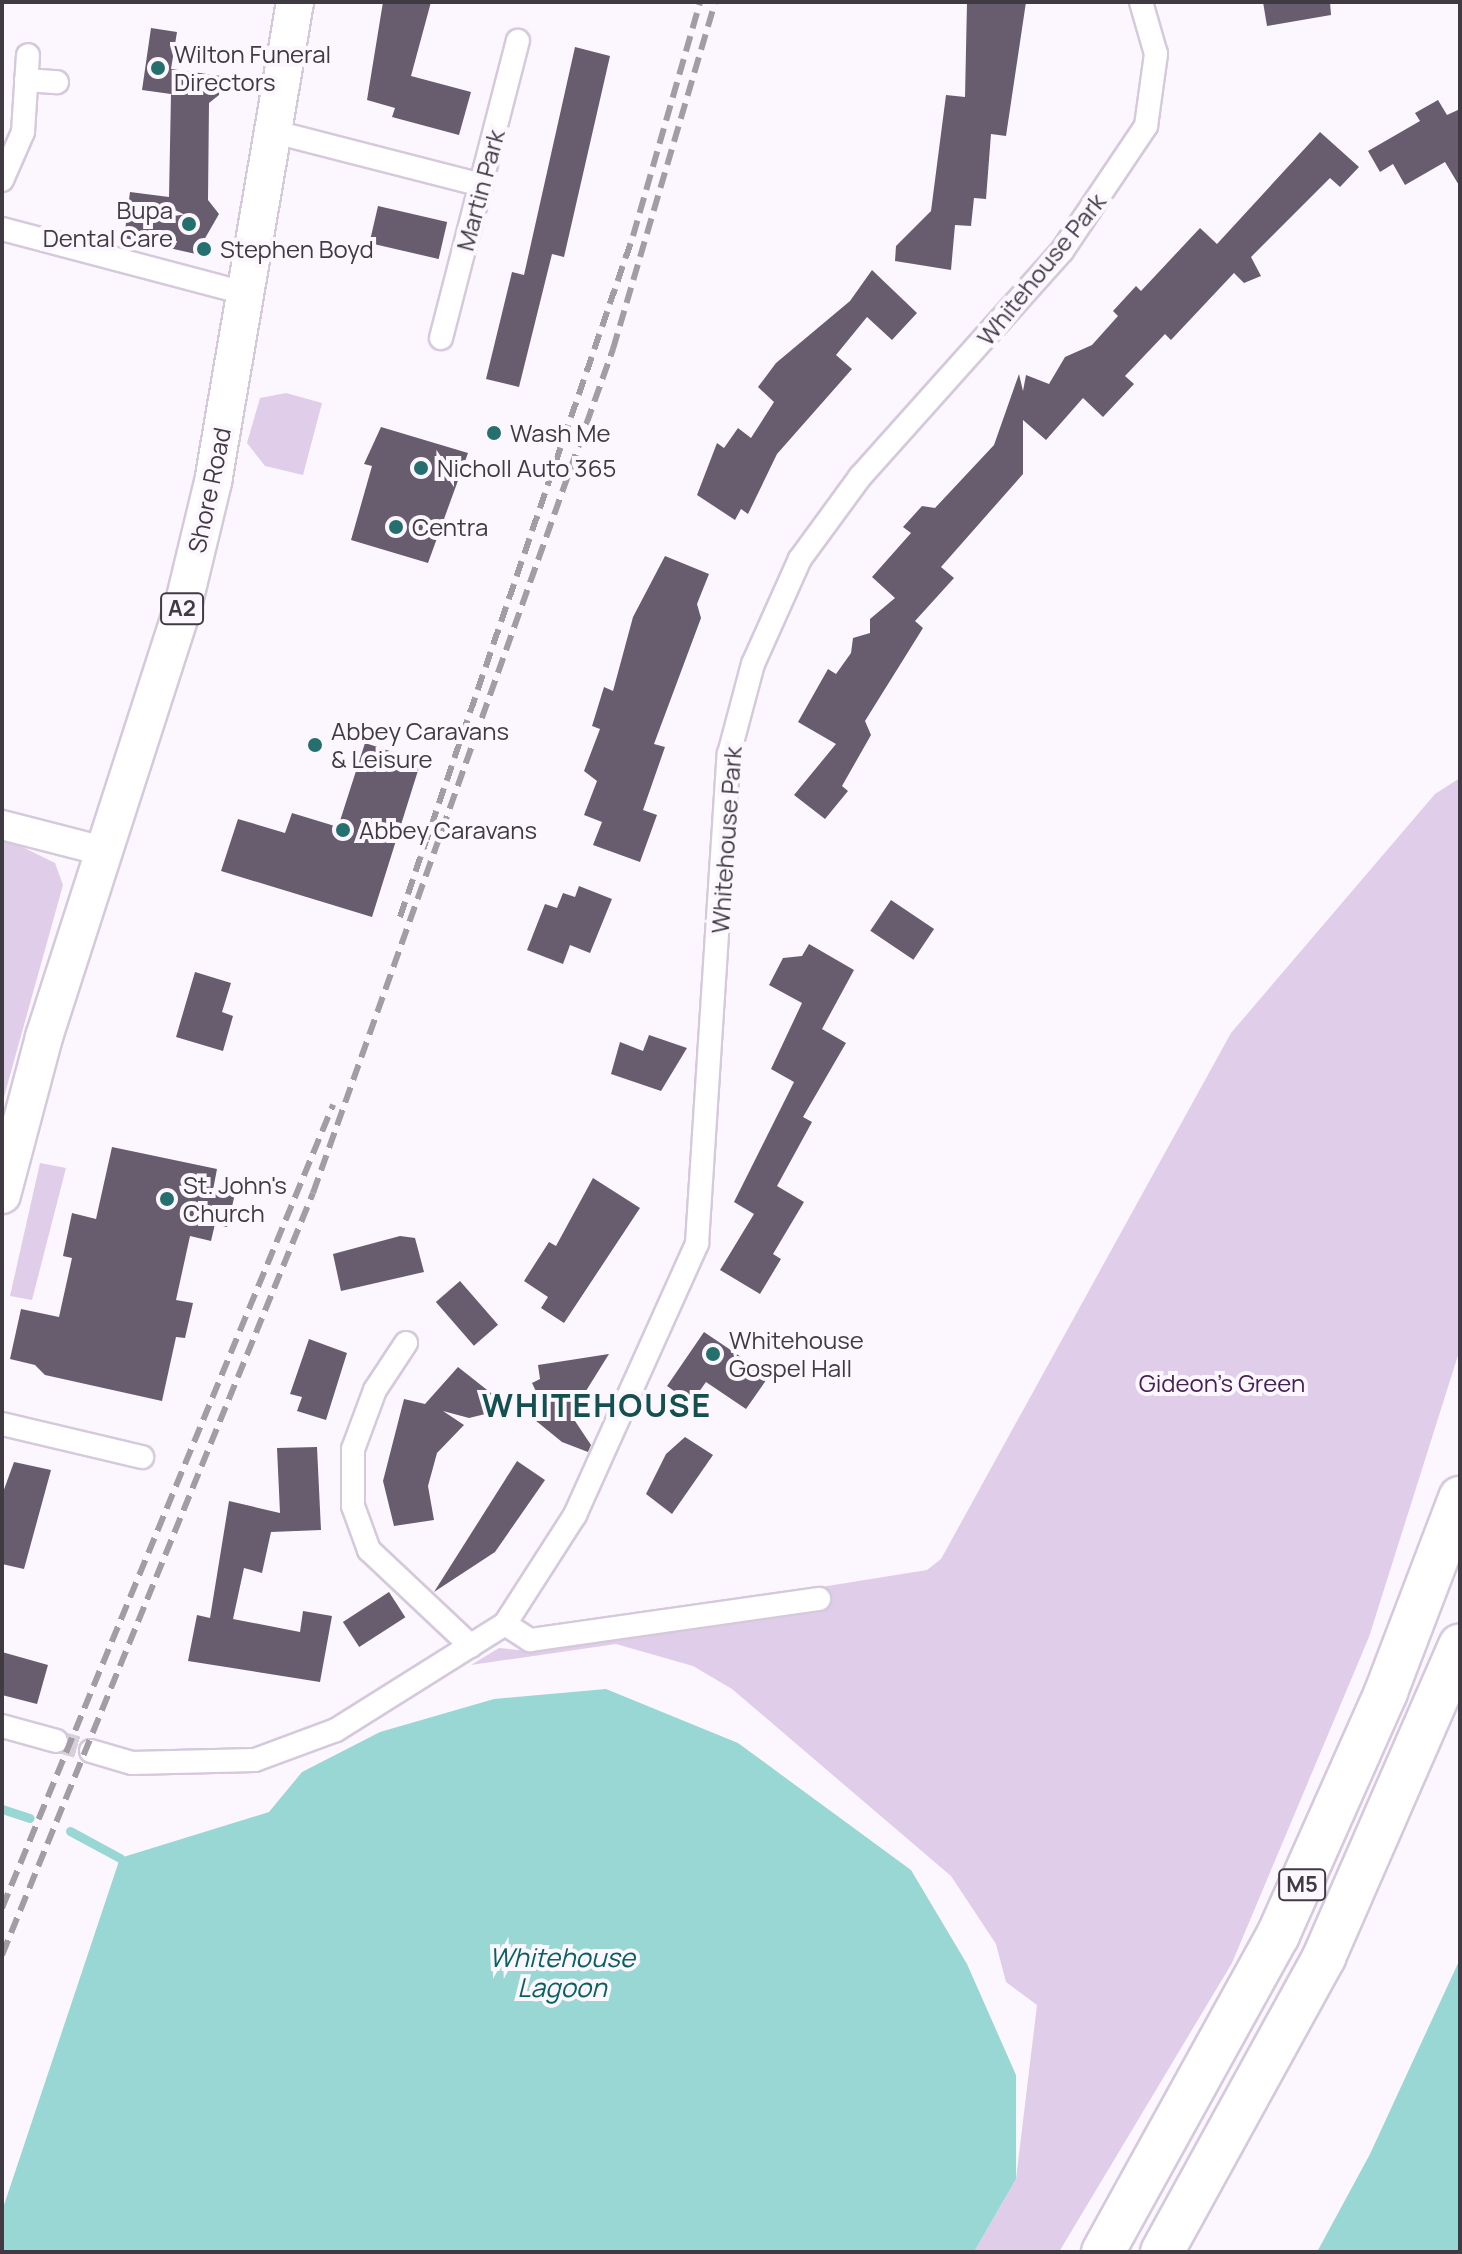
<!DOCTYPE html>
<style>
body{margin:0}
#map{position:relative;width:1462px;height:2254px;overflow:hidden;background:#fcf7ff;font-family:Manrope,sans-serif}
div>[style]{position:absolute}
.green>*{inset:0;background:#dfcde9}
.water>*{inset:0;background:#99d7d4}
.stream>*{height:9px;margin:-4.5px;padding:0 4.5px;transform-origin:4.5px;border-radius:4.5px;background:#99d7d4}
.building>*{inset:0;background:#685d6e;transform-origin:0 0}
.minor-tunnel>*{height:22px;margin-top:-11px;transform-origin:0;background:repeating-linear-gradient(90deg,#d6d1d9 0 22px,transparent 0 33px)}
.roads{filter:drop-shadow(2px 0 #d5c9dc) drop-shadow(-2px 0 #d5c9dc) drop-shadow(0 2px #d5c9dc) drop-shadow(0 -2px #d5c9dc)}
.minor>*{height:22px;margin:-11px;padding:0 11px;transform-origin:11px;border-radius:11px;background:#fff}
.tertiary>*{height:28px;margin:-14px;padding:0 14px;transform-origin:14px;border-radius:14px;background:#fff}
.primary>*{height:36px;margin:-18px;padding:0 18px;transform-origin:18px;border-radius:18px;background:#fff}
.motorway>*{height:42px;margin:-21px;padding:0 21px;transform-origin:21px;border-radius:21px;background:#fff}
.rail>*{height:6px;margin-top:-3px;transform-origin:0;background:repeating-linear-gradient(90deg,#a29da5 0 16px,transparent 0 24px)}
.dots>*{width:22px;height:22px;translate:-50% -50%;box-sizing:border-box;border:4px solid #fcf7ff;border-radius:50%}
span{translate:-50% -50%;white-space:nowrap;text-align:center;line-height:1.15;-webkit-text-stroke:8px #fcf7ff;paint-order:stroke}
.shield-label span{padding:2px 6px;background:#fcf7ff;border:2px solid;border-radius:6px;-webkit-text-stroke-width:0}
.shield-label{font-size:22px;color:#403b43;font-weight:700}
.poi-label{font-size:24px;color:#403b43}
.left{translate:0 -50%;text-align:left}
.right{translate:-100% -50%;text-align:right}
.street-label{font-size:24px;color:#403b43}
.park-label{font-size:24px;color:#442254}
.water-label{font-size:26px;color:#086260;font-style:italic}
.district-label{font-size:32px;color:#13504f;font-weight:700;letter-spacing:2px}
.frame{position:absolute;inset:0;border:4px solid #403b43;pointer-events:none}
</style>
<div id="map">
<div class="green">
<div style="clip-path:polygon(286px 393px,322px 403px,303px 475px,265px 466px,247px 443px,260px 398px)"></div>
<div style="clip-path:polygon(1460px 778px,1460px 1349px,1369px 1637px,1232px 1963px,1059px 2252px,974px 2252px,1016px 2179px,1037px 2005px,1006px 1982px,996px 1944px,951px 1876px,732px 1689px,693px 1666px,616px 1644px,471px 1665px,499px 1648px,529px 1651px,641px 1634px,633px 1617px,927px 1570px,941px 1559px,1231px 1033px,1435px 794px)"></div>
<div style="clip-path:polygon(2px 837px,55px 863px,63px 885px,2px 1104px)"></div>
<div style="clip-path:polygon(40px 1163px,66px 1168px,32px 1300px,10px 1296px)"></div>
</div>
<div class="water">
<div style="clip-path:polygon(606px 1689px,738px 1743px,911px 1870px,967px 1964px,1016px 2075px,1016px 2179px,974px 2252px,2px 2252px,2px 2211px,120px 1858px,269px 1812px,302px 1772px,380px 1732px,494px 1699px)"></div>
<div style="clip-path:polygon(1460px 1959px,1460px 2252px,1317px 2252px,1370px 2154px)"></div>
</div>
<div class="stream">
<div style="left:2px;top:1809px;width:29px;rotate:18deg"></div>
<div style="left:70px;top:1831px;width:57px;rotate:28.4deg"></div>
</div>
<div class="building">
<div style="clip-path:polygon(383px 2px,431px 2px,411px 76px,471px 92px,459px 135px,392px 117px,395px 108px,367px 100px)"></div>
<div style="clip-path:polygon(967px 2px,1026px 2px,1006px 136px,991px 134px,986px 199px,974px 198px,971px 226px,955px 225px,951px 270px,895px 261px,896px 246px,931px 211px,946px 95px,965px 97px)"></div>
<div style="clip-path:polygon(1263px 2px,1330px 2px,1331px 15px,1267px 26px)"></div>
<div style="clip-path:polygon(151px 28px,177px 32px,171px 69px,221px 76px,219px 95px,209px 103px,208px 200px,219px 214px,196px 254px,124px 238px,130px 192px,169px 197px,171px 94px,142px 90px)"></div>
<div style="clip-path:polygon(575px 47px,610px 56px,564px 257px,552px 254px,519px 387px,486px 379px,512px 272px,524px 275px)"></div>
<div style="clip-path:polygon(1438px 100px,1447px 115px,1460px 109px,1460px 187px,1445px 162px,1405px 185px,1393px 164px,1380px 172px,1368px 151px,1420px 121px,1415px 113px)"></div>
<div style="clip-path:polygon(1320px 132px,1359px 167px,1340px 187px,1330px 178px,1251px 257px,1261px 276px,1244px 283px,1234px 273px,1171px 340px,1165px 334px,1125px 376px,1134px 384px,1103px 417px,1083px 398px,1046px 440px,1023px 420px,1023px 474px,941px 567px,954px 578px,915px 621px,923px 628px,865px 721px,871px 735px,842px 786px,848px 791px,825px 819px,794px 795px,836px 744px,798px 722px,828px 669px,836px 674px,851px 653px,853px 638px,870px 633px,870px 619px,895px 598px,872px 577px,911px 533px,903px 527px,922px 506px,935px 508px,994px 445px,1019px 374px,1023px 391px,1026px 375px,1049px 384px,1065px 357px,1092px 345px,1118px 316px,1113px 311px,1136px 286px,1141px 291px,1200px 228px,1217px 244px)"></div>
<div style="left:378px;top:206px;width:71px;height:38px;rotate:13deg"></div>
<div style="clip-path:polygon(872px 270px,917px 313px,892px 340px,867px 317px,836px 355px,852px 369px,777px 454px,748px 514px,741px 509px,735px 520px,697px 495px,717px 443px,724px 448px,738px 428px,751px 438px,774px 402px,758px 387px,776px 363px,850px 301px)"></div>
<div style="clip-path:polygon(381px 427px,468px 453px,428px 563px,351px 540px,372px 466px,364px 464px)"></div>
<div style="clip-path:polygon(665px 556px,709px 574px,697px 604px,701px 618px,654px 744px,665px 747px,643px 810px,657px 815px,640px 862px,593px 845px,602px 822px,584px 815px,597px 781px,584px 771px,600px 729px,592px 726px,604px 687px,613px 691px,633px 617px)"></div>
<div style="clip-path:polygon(365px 743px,421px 761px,372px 917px,221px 871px,238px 819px,285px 833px,292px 813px,338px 827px)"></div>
<div style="clip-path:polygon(579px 886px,612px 899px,590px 953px,570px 945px,563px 964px,527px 950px,545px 904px,557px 908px,563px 893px,575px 897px)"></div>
<div style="left:891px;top:900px;width:52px;height:37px;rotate:34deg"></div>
<div style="clip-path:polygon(809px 944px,854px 970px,822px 1029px,846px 1043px,803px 1117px,812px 1122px,777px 1186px,804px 1202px,773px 1254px,781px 1259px,760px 1294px,720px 1270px,754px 1214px,734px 1202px,794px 1082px,771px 1069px,802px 1003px,769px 985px,783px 958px,802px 956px)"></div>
<div style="clip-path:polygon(195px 972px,231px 983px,222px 1012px,233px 1016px,223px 1051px,176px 1037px)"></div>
<div style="clip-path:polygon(649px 1035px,687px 1048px,661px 1091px,611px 1074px,620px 1042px,643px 1051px)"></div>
<div style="clip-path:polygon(112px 1147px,217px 1169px,213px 1190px,235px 1194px,227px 1227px,215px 1224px,211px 1241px,190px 1236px,176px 1300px,193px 1303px,185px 1338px,176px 1337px,162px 1401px,45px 1375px,35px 1365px,10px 1359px,21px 1309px,59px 1317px,72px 1258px,63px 1256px,72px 1213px,96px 1219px)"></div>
<div style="clip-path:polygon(593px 1178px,640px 1208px,564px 1323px,541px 1308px,548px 1297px,524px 1281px,549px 1242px,556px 1246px)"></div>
<div style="clip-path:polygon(400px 1236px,415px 1238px,424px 1272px,341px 1291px,333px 1254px)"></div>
<div style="left:460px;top:1281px;width:58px;height:32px;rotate:49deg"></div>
<div style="clip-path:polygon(704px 1332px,769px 1376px,746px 1409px,706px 1382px,691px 1403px,667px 1386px)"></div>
<div style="clip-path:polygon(309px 1339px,347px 1353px,326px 1420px,297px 1411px,302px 1397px,290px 1394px)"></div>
<div style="clip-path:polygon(609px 1354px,571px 1415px,591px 1445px,588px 1452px,562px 1442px,530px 1416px,540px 1400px,532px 1383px,540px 1379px,538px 1365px)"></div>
<div style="clip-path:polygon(458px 1367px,510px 1408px,469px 1418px,443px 1411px,464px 1425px,437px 1453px,428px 1486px,434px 1520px,394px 1526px,383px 1481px,404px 1399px,425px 1404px)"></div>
<div style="clip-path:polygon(685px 1437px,713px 1455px,672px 1514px,646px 1494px,666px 1454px)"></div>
<div style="clip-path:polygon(317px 1447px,321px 1530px,271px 1532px,262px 1573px,244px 1568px,233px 1619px,300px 1632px,303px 1611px,332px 1616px,320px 1682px,188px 1661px,197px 1615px,210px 1618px,229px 1501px,280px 1513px,277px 1448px)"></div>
<div style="clip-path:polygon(517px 1461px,545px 1480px,495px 1552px,434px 1592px)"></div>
<div style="clip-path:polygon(14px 1462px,51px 1470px,24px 1569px,2px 1564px,2px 1495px)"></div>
<div style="left:389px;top:1592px;width:30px;height:55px;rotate:57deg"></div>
<div style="clip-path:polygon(2px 1652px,48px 1665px,37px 1704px,2px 1695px)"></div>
</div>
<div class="minor-tunnel">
<div style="left:56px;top:1741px;width:36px;rotate:16deg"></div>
</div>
<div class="roads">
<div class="minor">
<div style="left:26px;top:80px;width:31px;rotate:4deg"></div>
<div style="left:271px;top:131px;width:217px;rotate:14.4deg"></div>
<div style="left:2px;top:180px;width:52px;rotate:-66.4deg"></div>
<div style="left:23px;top:132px;width:77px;rotate:-86.3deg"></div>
<div style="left:2px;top:229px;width:251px;rotate:14.8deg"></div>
<div style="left:441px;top:338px;width:307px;rotate:-75.5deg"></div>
<div style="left:406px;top:1343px;width:56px;rotate:123.4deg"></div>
<div style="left:375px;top:1390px;width:63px;rotate:110.4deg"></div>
<div style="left:353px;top:1449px;width:57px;rotate:90deg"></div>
<div style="left:353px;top:1506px;width:47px;rotate:70deg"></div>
<div style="left:369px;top:1550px;width:140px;rotate:43.3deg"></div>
<div style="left:2px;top:1424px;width:144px;rotate:13.3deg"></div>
<div style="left:505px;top:1624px;width:30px;rotate:33deg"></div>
<div style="left:530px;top:1640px;width:292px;rotate:-8.1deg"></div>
<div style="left:2px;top:1726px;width:56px;rotate:15.5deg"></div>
<div style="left:91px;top:1751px;width:43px;rotate:16.3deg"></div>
<div style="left:132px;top:1763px;width:123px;rotate:-1.4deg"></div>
<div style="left:255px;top:1760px;width:86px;rotate:-20.3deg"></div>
<div style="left:336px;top:1730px;width:199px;rotate:-32.1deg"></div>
<div style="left:505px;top:1624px;width:130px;rotate:-57.3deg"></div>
<div style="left:575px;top:1515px;width:298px;rotate:-65.8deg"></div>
<div style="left:697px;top:1243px;width:490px;rotate:-86.3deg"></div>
<div style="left:729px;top:754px;width:93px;rotate:-75.1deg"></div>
<div style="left:753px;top:664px;width:115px;rotate:-65.9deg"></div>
<div style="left:800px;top:559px;width:102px;rotate:-53.8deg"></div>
<div style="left:860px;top:477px;width:303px;rotate:-48.2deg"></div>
<div style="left:1062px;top:251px;width:151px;rotate:-56.1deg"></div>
<div style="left:1146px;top:126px;width:73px;rotate:-82.1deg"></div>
<div style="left:1156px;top:54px;width:54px;rotate:-106.1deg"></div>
</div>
<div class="tertiary">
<div style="left:2px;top:825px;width:104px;rotate:14.4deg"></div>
</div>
<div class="primary">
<div style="left:2px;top:1195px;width:163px;rotate:-75.1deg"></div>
<div style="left:44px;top:1037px;width:453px;rotate:-72.1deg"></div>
<div style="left:183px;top:606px;width:128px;rotate:-76.4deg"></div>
<div style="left:213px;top:482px;width:487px;rotate:-80.3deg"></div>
</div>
<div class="motorway">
<div style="left:1103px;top:2252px;width:362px;rotate:-61.1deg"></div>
<div style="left:1278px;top:1935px;width:266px;rotate:-66deg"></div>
<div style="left:1386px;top:1692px;width:208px;rotate:-69.1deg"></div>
<div style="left:1162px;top:2252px;width:337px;rotate:-61.2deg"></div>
<div style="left:1324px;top:1957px;width:340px;rotate:-66.4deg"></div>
</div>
</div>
<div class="rail">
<div style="left:400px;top:917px;width:720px;rotate:-71.11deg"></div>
<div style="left:633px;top:236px;width:243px;rotate:-74deg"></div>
<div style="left:2px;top:1908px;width:869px;rotate:-67.6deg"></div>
<div style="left:2px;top:1955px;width:823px;rotate:-67.8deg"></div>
<div style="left:313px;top:1193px;width:896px;rotate:-70.43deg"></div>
<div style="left:613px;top:349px;width:362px;rotate:-73.6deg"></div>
</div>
<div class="dots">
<div style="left:158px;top:68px;background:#25706e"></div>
<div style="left:189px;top:224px;background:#25706e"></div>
<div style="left:204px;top:249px;background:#25706e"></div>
<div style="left:494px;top:433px;background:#25706e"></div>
<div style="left:421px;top:468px;background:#25706e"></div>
<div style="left:396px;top:527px;background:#25706e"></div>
<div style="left:315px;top:745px;background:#25706e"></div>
<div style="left:343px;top:830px;background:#25706e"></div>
<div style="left:167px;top:1199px;background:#25706e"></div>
<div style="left:713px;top:1354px;background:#25706e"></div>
</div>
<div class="shield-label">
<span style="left:182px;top:609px">A2</span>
<span style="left:1302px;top:1885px">M5</span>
</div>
<div class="poi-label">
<span class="left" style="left:174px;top:68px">Wilton Funeral<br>Directors</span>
<span class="right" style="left:173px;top:224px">Bupa<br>Dental Care</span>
<span class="left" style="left:220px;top:249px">Stephen Boyd</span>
<span class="left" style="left:510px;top:433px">Wash Me</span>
<span class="left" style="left:437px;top:468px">Nicholl Auto 365</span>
<span class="left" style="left:412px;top:527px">Centra</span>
<span class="left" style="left:331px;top:745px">Abbey Caravans<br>&amp; Leisure</span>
<span class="left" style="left:359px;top:830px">Abbey Caravans</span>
<span class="left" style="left:183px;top:1199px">St. John's<br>Church</span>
<span class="left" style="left:729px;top:1354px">Whitehouse<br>Gospel Hall</span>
</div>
<div class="street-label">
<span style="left:480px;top:190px;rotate:-75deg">Martin Park</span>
<span style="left:1041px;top:269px;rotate:-51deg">Whitehouse Park</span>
<span style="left:209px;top:490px;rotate:-78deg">Shore Road</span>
<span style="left:726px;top:840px;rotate:-86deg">Whitehouse Park</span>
</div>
<div class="park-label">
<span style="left:1222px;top:1383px">Gideon's Green</span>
</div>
<div class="water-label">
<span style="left:562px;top:1973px">Whitehouse<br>Lagoon</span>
</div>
<div class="district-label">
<span style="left:597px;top:1405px">WHITEHOUSE</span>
</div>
<div class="frame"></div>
</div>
